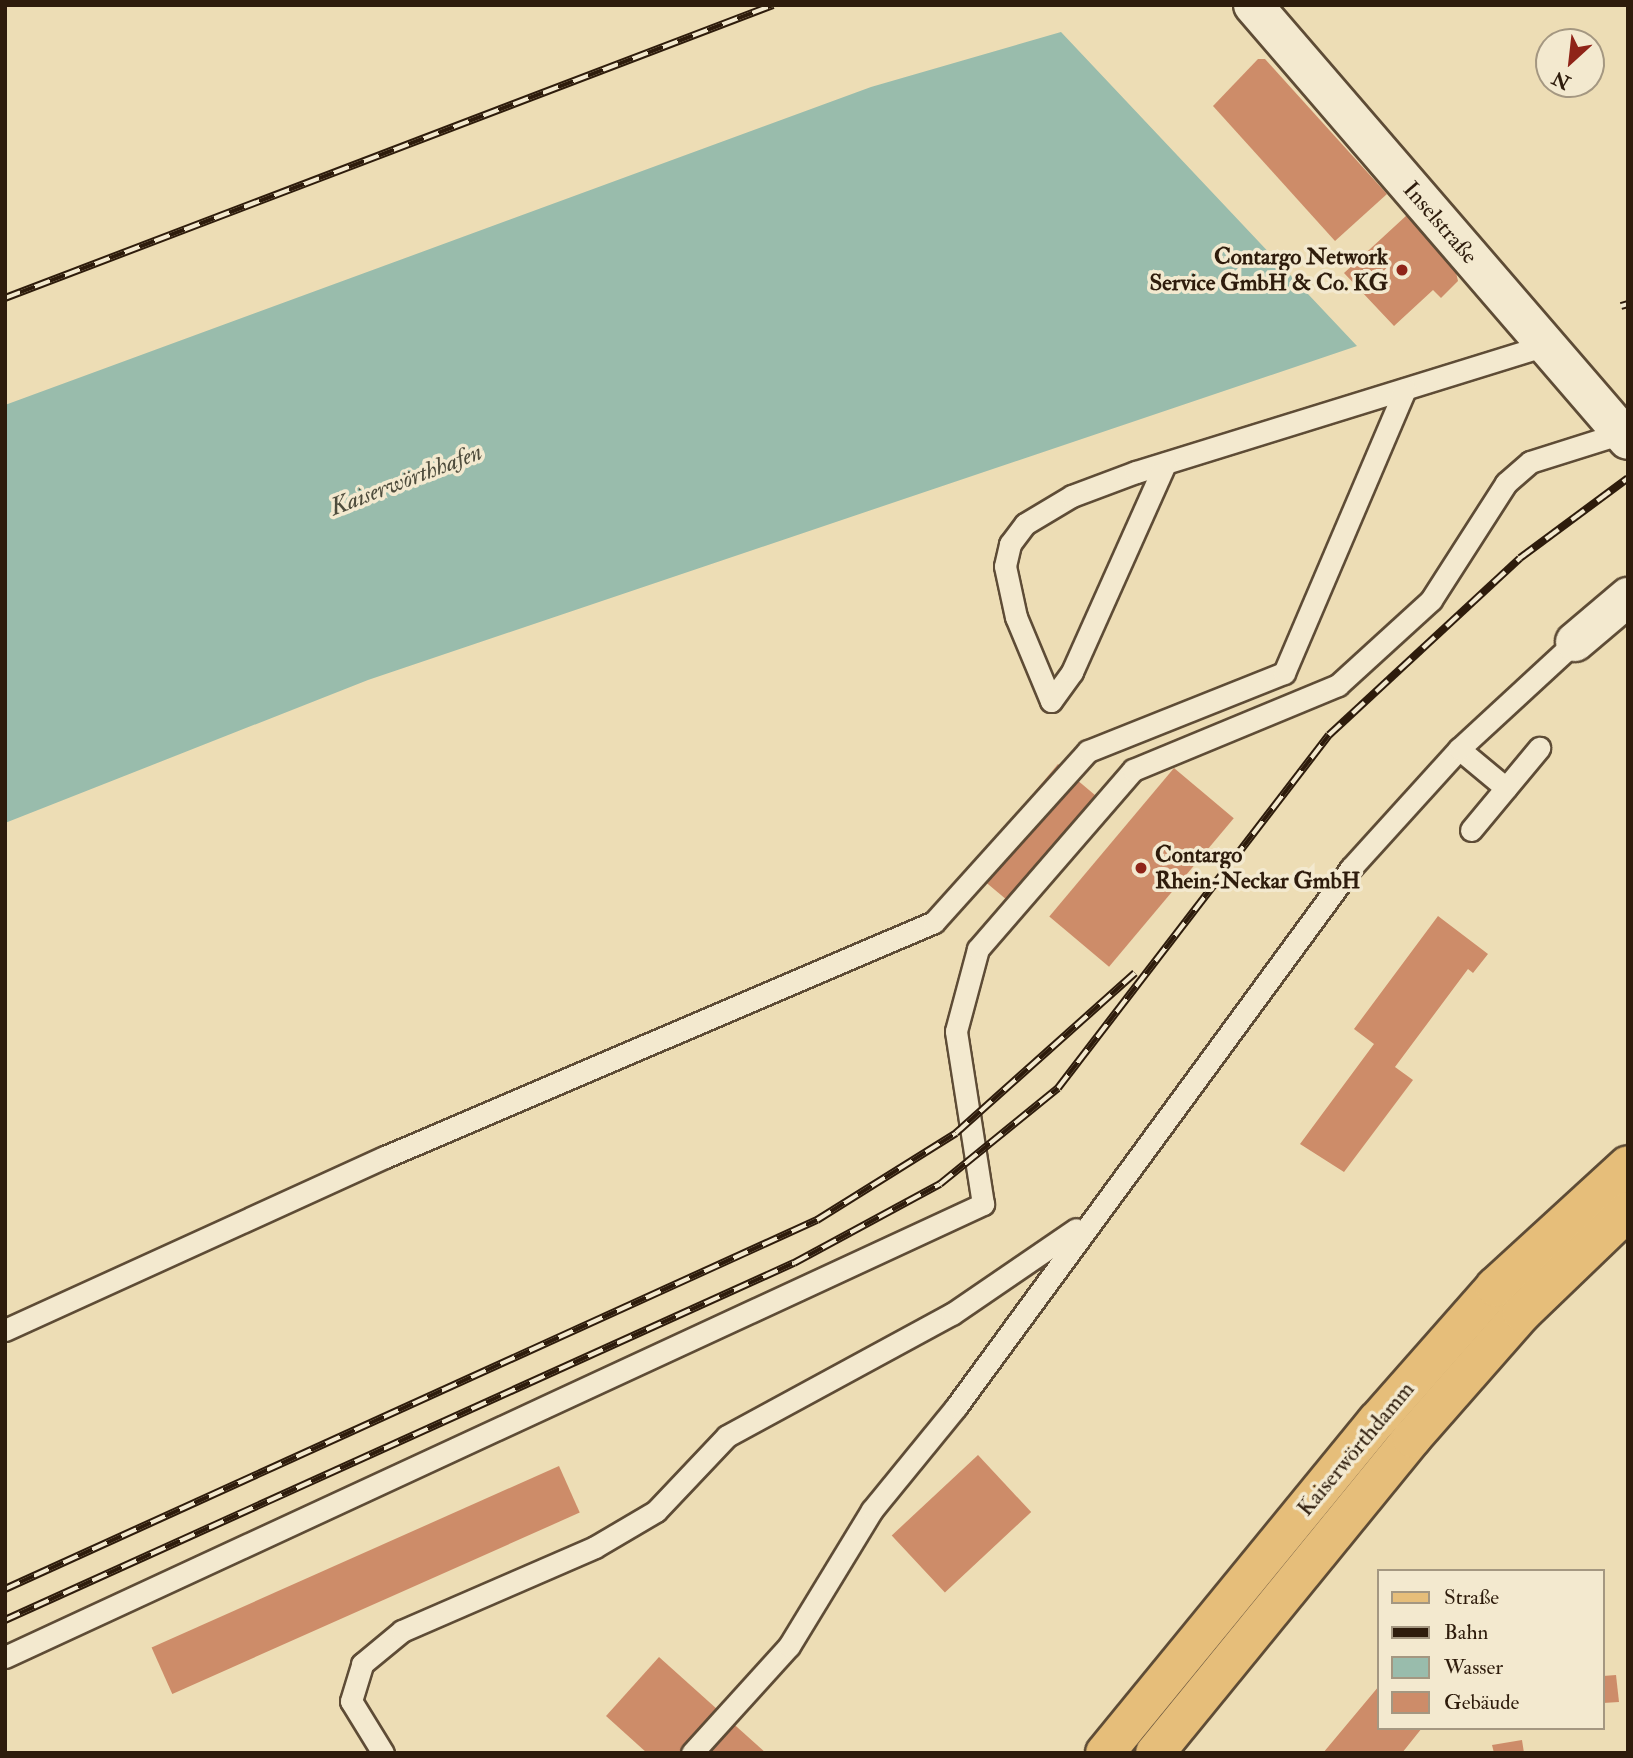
<!DOCTYPE html>
<meta charset="utf-8">
<style>
body{margin:0}
#map{position:relative;width:1633px;height:1758px;overflow:hidden;background:#edddb5;font-family:"IM FELL Double Pica",serif}
div>[style]{position:absolute}
.water>*{inset:0;background:#99bcac}
.building>*{inset:0;background:#cd8c69;transform-origin:0 0}
.roads{filter:drop-shadow(2px 0 #5e4c36) drop-shadow(-2px 0 #5e4c36) drop-shadow(0 2px #5e4c36) drop-shadow(0 -2px #5e4c36)}
.lane>*{height:21px;margin:-10.5px;padding:0 10.5px;transform-origin:10.5px;border-radius:10.5px;background:#f3e9cf}
.street>*{height:38px;margin:-19px;padding:0 19px;transform-origin:19px;border-radius:19px;background:#f3e9cf}
.primary>*{height:38px;margin:-19px;padding:0 19px;transform-origin:19px;border-radius:19px;background:#e6be7a}
.rail>*{height:8px;margin-top:-4px;transform-origin:0;background:repeating-linear-gradient(90deg,#f3e9cf 0 16px,#2e1c0c 0 32px);box-sizing:border-box;border-block:2px solid #2e1c0c}
.dots>*{width:19px;height:19px;translate:-50% -50%;box-sizing:border-box;border:4px solid #f3e9cf;border-radius:50%}
span{translate:-50% -50%;white-space:nowrap;text-align:center;line-height:1.15;-webkit-text-stroke:7px #f3e9cf;paint-order:stroke}
.street-label{font-size:23px;color:#2e1c0c}
.poi-label{font-size:23px;color:#2e1c0c;font-weight:700}
.right{translate:-100% -50%;text-align:right}
.left{translate:0 -50%;text-align:left}
.water-label{font-size:24px;color:#4e4c3c;font-style:italic}
.frame{position:absolute;inset:0;border:7px solid #2e1c0c;pointer-events:none}
.legend{position:absolute;left:1377px;top:1569px;width:228px;height:161px;box-sizing:border-box;background:#f3e9cf;border:2px solid #a49781;margin:0;padding:9px 12px;list-style:none;font-size:21px;color:#2e1c0c}
.legend li{display:flex;align-items:center;gap:14px;height:35px}
.legend b{width:35px;border:2px solid #a49781}
.north{position:absolute;left:1535px;top:28px;width:70px;height:70px;box-sizing:border-box;background:#f3e9cf;border:2px solid #a49781;border-radius:50%;rotate:207deg;font-size:19px;font-weight:700;line-height:28px;text-align:center;color:#2e1c0c}
.north::after{content:'';display:block;margin:auto;width:24px;height:32px;background:#8f2418;clip-path:polygon(50% 0,100% 100%,50% 72%,0 100%)}
</style>
<div id="map">
<div class="water">
<div style="clip-path:polygon(1061px 32px,1357px 346px,368px 680px,5px 823px,5px 405px,871px 87px)"></div>
</div>
<div class="building">
<div style="clip-path:polygon(1258px 59px,1265px 59px,1387px 194px,1335px 241px,1213px 106px)"></div>
<div style="clip-path:polygon(1407px 215px,1455px 268px,1458px 281px,1441px 298px,1433px 290px,1394px 326px,1344px 273px)"></div>
<div style="left:1058px;top:764px;width:72px;height:137px;rotate:40deg"></div>
<div style="left:1174px;top:768px;width:78px;height:194px;rotate:40deg"></div>
<div style="clip-path:polygon(1438px 916px,1488px 954px,1473px 973px,1468px 969px,1395px 1067px,1413px 1080px,1344px 1172px,1300px 1144px,1374px 1044px,1354px 1029px)"></div>
<div style="left:978px;top:1455px;width:78px;height:118px;rotate:47deg"></div>
<div style="left:559px;top:1466px;width:51px;height:446px;rotate:66deg"></div>
<div style="clip-path:polygon(659px 1657px,766px 1753px,647px 1753px,606px 1716px)"></div>
<div style="clip-path:polygon(1616px 1675px,1619px 1702px,1603px 1703px,1603px 1676px)"></div>
<div style="clip-path:polygon(1379px 1686px,1379px 1728px,1422px 1728px,1402px 1753px,1323px 1753px)"></div>
<div style="clip-path:polygon(1522px 1740px,1524px 1753px,1494px 1753px,1492px 1745px)"></div>
</div>
<div class="roads">
<div class="lane">
<div style="left:1051px;top:701px;width:91px;rotate:-112.6deg"></div>
<div style="left:1016px;top:617px;width:52px;rotate:-102.2deg"></div>
<div style="left:1005px;top:566px;width:23px;rotate:-77deg"></div>
<div style="left:1010px;top:544px;width:25px;rotate:-53deg"></div>
<div style="left:1025px;top:524px;width:55px;rotate:-30.8deg"></div>
<div style="left:1072px;top:496px;width:68px;rotate:-20.6deg"></div>
<div style="left:1136px;top:472px;width:429px;rotate:-17.2deg"></div>
<div style="left:1051px;top:701px;width:36px;rotate:-54deg"></div>
<div style="left:1072px;top:672px;width:228px;rotate:-65.9deg"></div>
<div style="left:1459px;top:749px;width:61px;rotate:39.7deg"></div>
<div style="left:1471px;top:830px;width:107px;rotate:-50.3deg"></div>
<div style="left:5px;top:1330px;width:418px;rotate:-24.5deg"></div>
<div style="left:385px;top:1157px;width:597px;rotate:-23.17deg"></div>
<div style="left:934px;top:922px;width:230px;rotate:-48deg"></div>
<div style="left:1088px;top:751px;width:211px;rotate:-21.7deg"></div>
<div style="left:1284px;top:673px;width:308px;rotate:-66.9deg"></div>
<div style="left:5px;top:1657px;width:1078px;rotate:-24.85deg"></div>
<div style="left:983px;top:1204px;width:175px;rotate:-98.9deg"></div>
<div style="left:956px;top:1031px;width:85px;rotate:-75deg"></div>
<div style="left:978px;top:949px;width:237px;rotate:-49.1deg"></div>
<div style="left:1133px;top:770px;width:222px;rotate:-22.5deg"></div>
<div style="left:1338px;top:685px;width:126px;rotate:-42.4deg"></div>
<div style="left:1431px;top:600px;width:139px;rotate:-57.3deg"></div>
<div style="left:1506px;top:483px;width:32px;rotate:-41deg"></div>
<div style="left:1530px;top:462px;width:96px;rotate:-17.5deg"></div>
<div style="left:383px;top:1753px;width:61px;rotate:-121.6deg"></div>
<div style="left:351px;top:1701px;width:39px;rotate:-73deg"></div>
<div style="left:362px;top:1664px;width:52px;rotate:-39.5deg"></div>
<div style="left:402px;top:1631px;width:210px;rotate:-23.5deg"></div>
<div style="left:595px;top:1547px;width:71px;rotate:-30.5deg"></div>
<div style="left:656px;top:1511px;width:103px;rotate:-46.6deg"></div>
<div style="left:727px;top:1436px;width:256px;rotate:-28.5deg"></div>
<div style="left:952px;top:1314px;width:150px;rotate:-34.4deg"></div>
<div style="left:692px;top:1753px;width:144px;rotate:-47.8deg"></div>
<div style="left:789px;top:1646px;width:159px;rotate:-58.6deg"></div>
<div style="left:872px;top:1510px;width:133px;rotate:-50.8deg"></div>
<div style="left:956px;top:1407px;width:668px;rotate:-53.76deg"></div>
<div style="left:1351px;top:868px;width:161px;rotate:-47.8deg"></div>
<div style="left:1459px;top:749px;width:158px;rotate:-42.7deg"></div>
</div>
<div class="street">
<div style="left:1253px;top:5px;width:574px;rotate:49.24deg"></div>
<div style="left:1575px;top:642px;width:70px;rotate:-40.3deg"></div>
</div>
<div class="primary">
<div style="left:1105px;top:1753px;width:429px;rotate:-50.7deg"></div>
<div style="left:1377px;top:1421px;width:179px;rotate:-48.6deg"></div>
<div style="left:1495px;top:1287px;width:180px;rotate:-42.5deg"></div>
<div style="left:1155px;top:1753px;width:407px;rotate:-50.8deg"></div>
<div style="left:1412px;top:1438px;width:167px;rotate:-48.7deg"></div>
<div style="left:1522px;top:1313px;width:147px;rotate:-43.9deg"></div>
</div>
</div>
<div class="rail">
<div style="left:5px;top:298px;width:822px;rotate:-20.88deg"></div>
<div style="left:1621px;top:306px;width:7px;rotate:-16deg"></div>
<div style="left:5px;top:1589px;width:892px;rotate:-24.44deg"></div>
<div style="left:817px;top:1220px;width:164px;rotate:-32deg"></div>
<div style="left:956px;top:1133px;width:240px;rotate:-41.8deg"></div>
<div style="left:5px;top:1620px;width:866px;rotate:-24.35deg"></div>
<div style="left:794px;top:1263px;width:166px;rotate:-28.4deg"></div>
<div style="left:940px;top:1184px;width:152px;rotate:-39.1deg"></div>
<div style="left:1058px;top:1088px;width:445px;rotate:-52.5deg"></div>
<div style="left:1329px;top:735px;width:260px;rotate:-42.8deg"></div>
<div style="left:1520px;top:558px;width:134px;rotate:-36.5deg"></div>
</div>
<div class="dots">
<div style="left:1402px;top:270px;background:#8f2418"></div>
<div style="left:1141px;top:868px;background:#8f2418"></div>
</div>
<div class="street-label">
<span style="left:1440px;top:223px;rotate:49deg">Inselstraße</span>
<span style="left:1356px;top:1449px;rotate:-50deg">Kaiserwörthdamm</span>
</div>
<div class="poi-label">
<span class="right" style="left:1388px;top:270px">Contargo Network<br>Service GmbH &amp; Co. KG</span>
<span class="left" style="left:1155px;top:868px">Contargo<br>Rhein-Neckar GmbH</span>
</div>
<div class="water-label">
<span style="left:406px;top:480px;rotate:-21deg">Kaiserwörthhafen</span>
</div>
<div class="frame"></div>
<ul class="legend">
<li><b style="height:9px;background:#e6be7a"></b>Straße</li>
<li><b style="height:9px;background:#2e1c0c"></b>Bahn</li>
<li><b style="height:19px;background:#99bcac"></b>Wasser</li>
<li><b style="height:19px;background:#cd8c69"></b>Gebäude</li>
</ul>
<div class="north">N</div>
</div>
